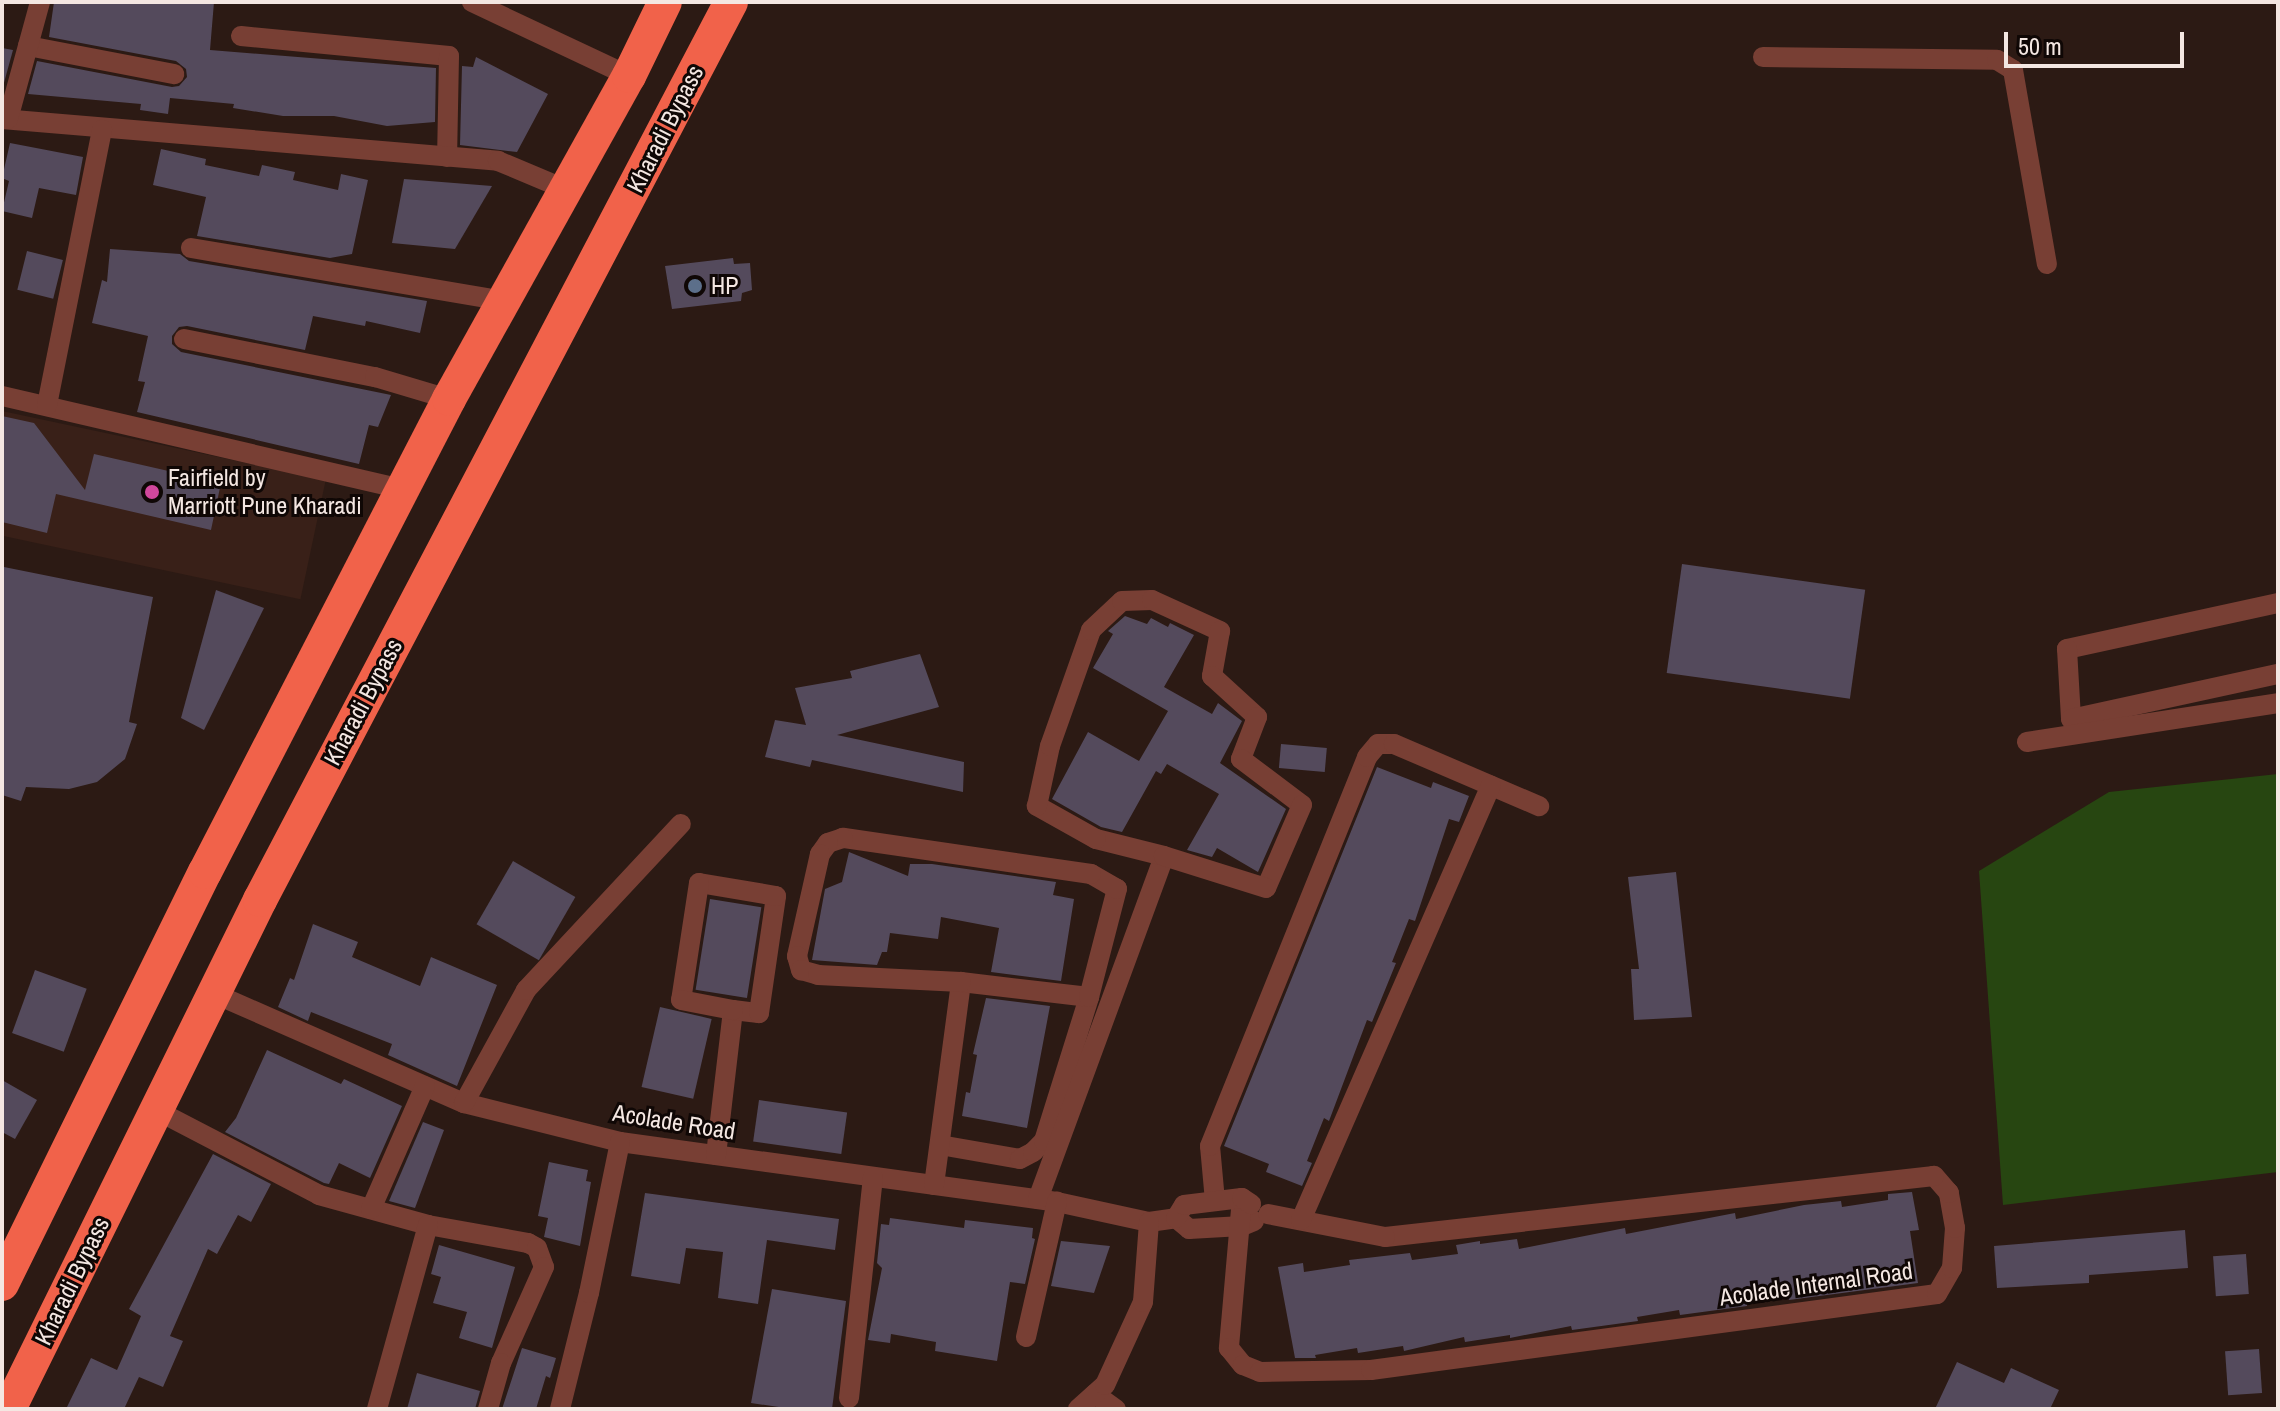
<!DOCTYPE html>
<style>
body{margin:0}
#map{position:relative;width:2280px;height:1411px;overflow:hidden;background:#2c1a14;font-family:"Archivo Narrow",sans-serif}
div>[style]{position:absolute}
.built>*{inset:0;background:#392018;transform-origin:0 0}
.green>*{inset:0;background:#274611}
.building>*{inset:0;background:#544a5c;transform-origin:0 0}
.street>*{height:20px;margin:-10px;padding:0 10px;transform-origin:10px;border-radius:10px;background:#783f34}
.highway>*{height:34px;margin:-17px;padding:0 17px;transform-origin:17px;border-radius:17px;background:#f1624a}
.dots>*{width:22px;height:22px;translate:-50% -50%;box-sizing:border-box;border:4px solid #0f0705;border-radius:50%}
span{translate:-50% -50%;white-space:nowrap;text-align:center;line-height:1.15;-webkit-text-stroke:6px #0f0705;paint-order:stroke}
.street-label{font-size:24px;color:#f4e7e2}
.poi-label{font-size:24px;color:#f4e7e2}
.left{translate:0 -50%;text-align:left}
.frame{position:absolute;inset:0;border:4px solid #f4e7e2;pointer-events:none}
.scale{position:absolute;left:2004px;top:32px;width:180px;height:36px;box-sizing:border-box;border:4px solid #f4e7e2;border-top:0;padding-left:10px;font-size:24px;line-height:28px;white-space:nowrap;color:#f4e7e2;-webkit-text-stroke:6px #0f0705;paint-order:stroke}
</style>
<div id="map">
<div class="built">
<div style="left:2px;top:411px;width:331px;height:122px;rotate:12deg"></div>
</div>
<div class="green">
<div style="clip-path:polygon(2278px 774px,2278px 1172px,2003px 1205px,1979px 871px,2109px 792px)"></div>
</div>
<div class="building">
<div style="clip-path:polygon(54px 2px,214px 2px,210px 50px,436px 68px,435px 122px,387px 126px,334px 116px,283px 116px,233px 108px,234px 104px,170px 98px,168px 114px,140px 110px,141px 104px,28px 94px,37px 61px,172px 87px,179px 86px,187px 77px,186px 69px,176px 61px,49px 37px)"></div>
<div style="clip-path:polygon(2px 48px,13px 50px,2px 90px)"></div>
<div style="clip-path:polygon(476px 57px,548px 94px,517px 152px,460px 145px,462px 66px,473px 67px)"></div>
<div style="clip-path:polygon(10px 143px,83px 157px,76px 195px,39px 188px,32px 218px,2px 211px,9px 181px,2px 178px)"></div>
<div style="clip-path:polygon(161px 149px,206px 159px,205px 165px,259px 176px,262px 165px,295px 172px,293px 180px,338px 190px,341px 174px,368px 180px,352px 254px,330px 258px,197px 236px,206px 197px,153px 185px)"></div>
<div style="clip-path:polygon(404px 179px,492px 186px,455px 249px,392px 243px)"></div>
<div style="clip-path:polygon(110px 249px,180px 254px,189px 261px,427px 301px,420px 333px,366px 321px,365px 326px,313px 316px,305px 350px,187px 326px,179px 327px,172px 336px,172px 344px,181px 352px,391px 395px,378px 427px,369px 425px,359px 464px,137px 412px,145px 382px,138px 381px,148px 336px,92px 323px,102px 280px,107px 282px)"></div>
<div style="left:27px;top:251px;width:37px;height:40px;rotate:14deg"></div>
<div style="clip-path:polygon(733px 258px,734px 264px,750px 263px,752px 290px,742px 293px,741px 301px,672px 309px,665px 266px)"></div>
<div style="clip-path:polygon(2px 416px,34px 423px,85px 490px,94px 454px,221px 483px,211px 530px,56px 494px,47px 533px,2px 522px)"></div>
<div style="left:1682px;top:564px;width:185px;height:110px;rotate:8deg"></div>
<div style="clip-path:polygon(4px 567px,153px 597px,129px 722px,137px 724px,125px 759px,97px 782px,69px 789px,26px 787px,21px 801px,2px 795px)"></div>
<div style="clip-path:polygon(216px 590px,264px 608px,204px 730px,181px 718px)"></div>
<div style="clip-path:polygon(1125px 616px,1147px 624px,1151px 618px,1168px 627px,1170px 623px,1194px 635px,1164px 687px,1212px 714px,1218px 703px,1242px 721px,1220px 763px,1286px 809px,1258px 872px,1217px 848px,1212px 857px,1187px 850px,1219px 794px,1167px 764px,1161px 774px,1156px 771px,1122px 832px,1101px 827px,1052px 799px,1088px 732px,1139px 761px,1168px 711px,1093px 668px,1113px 634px,1108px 631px)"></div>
<div style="clip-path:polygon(920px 654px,939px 707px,837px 735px,964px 762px,963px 792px,812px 760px,810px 767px,765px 757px,775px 720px,806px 725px,795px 688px,852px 678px,850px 671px)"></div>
<div style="left:1281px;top:744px;width:46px;height:24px;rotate:5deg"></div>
<div style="clip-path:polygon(1377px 767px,1431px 788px,1433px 782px,1469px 796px,1459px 822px,1449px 819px,1415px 921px,1409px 919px,1392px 962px,1396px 963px,1372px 1022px,1367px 1020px,1329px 1121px,1324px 1118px,1307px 1161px,1312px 1163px,1302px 1186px,1266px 1172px,1269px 1164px,1224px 1146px)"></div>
<div style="clip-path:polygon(849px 852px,908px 876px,910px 864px,932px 864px,1056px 882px,1053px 895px,1074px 899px,1061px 981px,991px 972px,999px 928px,941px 917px,938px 939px,890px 933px,887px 952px,882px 952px,877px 965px,812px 960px,825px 889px,842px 882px)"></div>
<div style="left:513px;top:861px;width:72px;height:73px;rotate:30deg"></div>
<div style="clip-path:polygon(1676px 872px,1692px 1017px,1634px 1020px,1631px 969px,1639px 969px,1628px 877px)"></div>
<div style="left:710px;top:899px;width:52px;height:92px;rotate:9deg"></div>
<div style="clip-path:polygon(313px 924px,358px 942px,352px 957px,420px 986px,431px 957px,497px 985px,457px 1086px,388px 1055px,392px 1044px,311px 1012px,308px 1021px,278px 1007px,290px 978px,294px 980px)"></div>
<div style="left:35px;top:970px;width:55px;height:67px;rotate:20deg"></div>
<div style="clip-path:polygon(986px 998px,1050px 1006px,1027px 1128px,962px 1116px,966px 1092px,970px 1093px,977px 1055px,973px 1054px)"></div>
<div style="left:660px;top:1007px;width:53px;height:82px;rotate:13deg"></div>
<div style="clip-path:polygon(267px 1050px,341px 1084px,344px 1079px,402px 1106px,370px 1178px,339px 1163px,329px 1184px,324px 1183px,225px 1132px,236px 1118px)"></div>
<div style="clip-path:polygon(2px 1080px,37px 1100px,15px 1139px,2px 1132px)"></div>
<div style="left:759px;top:1100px;width:89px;height:42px;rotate:8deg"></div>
<div style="clip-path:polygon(423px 1122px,444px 1130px,415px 1208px,389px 1201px)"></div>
<div style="clip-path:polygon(213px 1154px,271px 1184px,251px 1222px,238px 1215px,217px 1254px,208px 1249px,170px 1336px,183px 1341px,163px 1387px,139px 1377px,124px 1409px,66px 1409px,91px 1358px,117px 1370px,141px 1316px,129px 1309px)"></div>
<div style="clip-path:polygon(549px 1162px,588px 1170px,586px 1181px,591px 1182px,580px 1246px,544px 1237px,548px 1218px,538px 1216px)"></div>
<div style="clip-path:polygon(1912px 1192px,1919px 1230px,1910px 1231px,1918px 1283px,1789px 1300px,1788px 1296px,1747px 1303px,1747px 1306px,1680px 1315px,1679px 1310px,1637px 1317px,1638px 1321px,1572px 1330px,1571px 1326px,1510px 1338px,1510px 1335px,1465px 1342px,1464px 1337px,1404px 1351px,1403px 1346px,1358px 1353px,1357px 1348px,1315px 1355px,1316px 1358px,1295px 1358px,1278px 1267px,1303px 1263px,1304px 1272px,1350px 1265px,1349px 1260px,1410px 1253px,1412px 1260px,1458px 1254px,1456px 1245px,1480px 1241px,1480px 1244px,1517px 1239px,1519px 1249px,1625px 1228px,1626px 1234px,1735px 1213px,1736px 1219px,1804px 1205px,1841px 1201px,1842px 1207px,1888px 1200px,1888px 1194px)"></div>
<div style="clip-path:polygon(645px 1193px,839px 1219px,835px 1250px,767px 1240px,758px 1304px,718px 1298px,723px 1252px,686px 1248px,680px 1284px,631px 1276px)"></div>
<div style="clip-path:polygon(890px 1218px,964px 1228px,965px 1220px,1033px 1228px,1032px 1238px,1035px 1239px,1025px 1284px,1010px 1282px,997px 1361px,935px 1351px,936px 1342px,891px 1334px,890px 1343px,868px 1340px,882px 1268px,877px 1263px,881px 1224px,889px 1225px)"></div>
<div style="clip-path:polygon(2185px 1230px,2188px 1268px,2089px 1275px,2089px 1283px,1997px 1288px,1994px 1246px)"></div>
<div style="clip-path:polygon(1061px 1241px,1110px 1246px,1094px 1293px,1051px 1286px)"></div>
<div style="clip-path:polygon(439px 1245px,515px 1267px,492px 1348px,459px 1338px,467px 1312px,433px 1303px,441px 1277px,431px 1274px)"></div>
<div style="left:2246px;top:1254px;width:40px;height:33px;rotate:86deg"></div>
<div style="clip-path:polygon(772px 1289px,846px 1301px,832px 1409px,792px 1409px,751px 1403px)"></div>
<div style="clip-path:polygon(522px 1348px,556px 1358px,550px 1378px,546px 1376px,536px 1409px,502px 1409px)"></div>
<div style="left:2259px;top:1349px;width:44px;height:34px;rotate:86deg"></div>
<div style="clip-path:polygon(1957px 1362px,2004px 1383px,2011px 1368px,2059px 1390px,2050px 1409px,1935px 1409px)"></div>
<div style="clip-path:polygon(417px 1373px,480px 1391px,475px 1409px,407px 1409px)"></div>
</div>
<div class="street">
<div style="left:472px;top:2px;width:174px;rotate:25.2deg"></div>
<div style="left:241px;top:36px;width:209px;rotate:5.5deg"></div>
<div style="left:449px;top:56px;width:101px;rotate:91.1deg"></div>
<div style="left:28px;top:46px;width:149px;rotate:10.9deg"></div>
<div style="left:1763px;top:57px;width:234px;rotate:0.7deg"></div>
<div style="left:1997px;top:60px;width:19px;rotate:32deg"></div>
<div style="left:2013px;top:70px;width:197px;rotate:80.1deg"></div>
<div style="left:2px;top:119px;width:498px;rotate:4.8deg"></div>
<div style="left:498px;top:161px;width:73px;rotate:22.7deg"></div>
<div style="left:8px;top:119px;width:121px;rotate:-74.7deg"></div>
<div style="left:191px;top:248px;width:317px;rotate:9.6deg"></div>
<div style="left:184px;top:339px;width:195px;rotate:11.3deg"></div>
<div style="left:375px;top:377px;width:77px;rotate:16.6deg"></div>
<div style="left:2px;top:396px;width:414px;rotate:13.1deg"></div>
<div style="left:47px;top:405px;width:281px;rotate:-78.7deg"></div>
<div style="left:2278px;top:603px;width:216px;rotate:167.7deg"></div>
<div style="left:2067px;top:649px;width:70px;rotate:86.7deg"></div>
<div style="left:2071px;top:719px;width:212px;rotate:-12.3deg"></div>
<div style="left:2027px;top:742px;width:254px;rotate:-8.8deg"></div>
<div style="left:213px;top:993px;width:274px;rotate:23.7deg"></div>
<div style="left:464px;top:1103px;width:161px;rotate:14deg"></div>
<div style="left:620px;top:1142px;width:441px;rotate:7.8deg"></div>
<div style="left:1057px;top:1202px;width:94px;rotate:12.3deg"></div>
<div style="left:1149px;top:1222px;width:27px;rotate:-8deg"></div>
<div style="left:1176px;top:1218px;width:17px;rotate:40deg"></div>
<div style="left:1189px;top:1229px;width:53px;rotate:-3.2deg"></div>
<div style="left:1242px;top:1226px;width:13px;rotate:-23deg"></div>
<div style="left:464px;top:1103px;width:129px;rotate:-61.2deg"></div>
<div style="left:526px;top:990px;width:227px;rotate:-47deg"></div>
<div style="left:156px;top:1110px;width:184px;rotate:27.5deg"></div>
<div style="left:319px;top:1195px;width:113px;rotate:15.4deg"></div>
<div style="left:428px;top:1225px;width:102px;rotate:10.2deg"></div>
<div style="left:528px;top:1243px;width:10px;rotate:29deg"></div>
<div style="left:537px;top:1248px;width:20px;rotate:70deg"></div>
<div style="left:544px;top:1267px;width:105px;rotate:114.1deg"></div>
<div style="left:501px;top:1363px;width:48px;rotate:105.8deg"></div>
<div style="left:940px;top:1145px;width:81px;rotate:9.9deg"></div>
<div style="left:1020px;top:1159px;width:15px;rotate:-28deg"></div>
<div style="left:1033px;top:1152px;width:16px;rotate:-45deg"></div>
<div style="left:1044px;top:1141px;width:151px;rotate:-72.6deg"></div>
<div style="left:716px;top:1155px;width:146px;rotate:-83.3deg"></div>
<div style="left:733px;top:1010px;width:26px;rotate:7deg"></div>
<div style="left:759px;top:1013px;width:118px;rotate:-81.7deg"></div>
<div style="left:776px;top:896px;width:78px;rotate:-170.4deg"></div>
<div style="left:699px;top:883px;width:118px;rotate:98.7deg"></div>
<div style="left:681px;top:1000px;width:53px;rotate:10.9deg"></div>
<div style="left:934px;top:1185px;width:205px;rotate:-82.4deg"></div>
<div style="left:961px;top:982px;width:129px;rotate:6.7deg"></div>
<div style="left:1089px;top:997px;width:112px;rotate:-75.5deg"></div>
<div style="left:1117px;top:889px;width:30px;rotate:-150deg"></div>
<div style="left:1091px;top:874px;width:251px;rotate:-171.7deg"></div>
<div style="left:843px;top:838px;width:16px;rotate:162deg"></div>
<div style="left:828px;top:843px;width:14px;rotate:126deg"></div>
<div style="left:820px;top:854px;width:105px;rotate:102.7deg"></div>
<div style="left:797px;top:956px;width:15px;rotate:74deg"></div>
<div style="left:801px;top:970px;width:18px;rotate:16deg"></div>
<div style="left:818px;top:975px;width:143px;rotate:2.8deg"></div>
<div style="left:1242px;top:1198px;width:151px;rotate:95deg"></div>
<div style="left:1229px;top:1348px;width:22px;rotate:51deg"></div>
<div style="left:1243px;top:1365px;width:18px;rotate:22deg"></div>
<div style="left:1260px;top:1372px;width:111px;rotate:-1deg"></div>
<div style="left:1371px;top:1370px;width:571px;rotate:-7.65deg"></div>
<div style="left:1937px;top:1294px;width:30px;rotate:-60deg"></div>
<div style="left:1952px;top:1268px;width:40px;rotate:-85.7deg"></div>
<div style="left:1955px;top:1228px;width:36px;rotate:-100deg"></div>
<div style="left:1949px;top:1193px;width:23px;rotate:-131deg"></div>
<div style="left:1934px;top:1176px;width:552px;rotate:173.66deg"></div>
<div style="left:1385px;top:1237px;width:119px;rotate:-168.9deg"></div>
<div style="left:1038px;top:1199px;width:365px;rotate:-69.8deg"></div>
<div style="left:1164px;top:856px;width:70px;rotate:-166deg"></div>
<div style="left:1096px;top:839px;width:68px;rotate:-150.8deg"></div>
<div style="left:1037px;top:806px;width:61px;rotate:-77.8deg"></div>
<div style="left:1050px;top:746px;width:123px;rotate:-70.5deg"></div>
<div style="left:1091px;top:630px;width:42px;rotate:-43.1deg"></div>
<div style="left:1122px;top:601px;width:30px;rotate:-2deg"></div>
<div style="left:1152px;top:600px;width:75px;rotate:24.5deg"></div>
<div style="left:1220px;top:631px;width:46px;rotate:100.1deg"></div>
<div style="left:1212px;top:676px;width:61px;rotate:42.3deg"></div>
<div style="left:1257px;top:717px;width:45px;rotate:110.9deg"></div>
<div style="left:1241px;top:759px;width:76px;rotate:37deg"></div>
<div style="left:1302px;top:805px;width:90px;rotate:113.4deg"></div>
<div style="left:1266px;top:888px;width:107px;rotate:-162.6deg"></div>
<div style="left:1215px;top:1201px;width:55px;rotate:-95.2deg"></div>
<div style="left:1210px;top:1146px;width:419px;rotate:-68deg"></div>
<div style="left:1367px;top:757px;width:17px;rotate:-50deg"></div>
<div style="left:1378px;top:744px;width:16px"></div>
<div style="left:1394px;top:744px;width:158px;rotate:23.2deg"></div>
<div style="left:371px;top:1209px;width:134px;rotate:-66.3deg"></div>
<div style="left:1176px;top:1218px;width:15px;rotate:-58deg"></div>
<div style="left:1184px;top:1205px;width:58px;rotate:-6.9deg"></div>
<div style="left:1242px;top:1198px;width:11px;rotate:34deg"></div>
<div style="left:1301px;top:1220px;width:474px;rotate:-66.4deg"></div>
<div style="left:1026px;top:1337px;width:139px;rotate:-77.1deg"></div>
<div style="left:1095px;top:1394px;width:26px;rotate:36deg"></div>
<div style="left:849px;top:1398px;width:222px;rotate:-83.8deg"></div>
<div style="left:377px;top:1409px;width:191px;rotate:-74.5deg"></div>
<div style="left:560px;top:1409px;width:120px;rotate:-76deg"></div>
<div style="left:589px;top:1293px;width:154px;rotate:-78.4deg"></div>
<div style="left:1078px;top:1409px;width:36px;rotate:-42deg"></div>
<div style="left:1105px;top:1385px;width:91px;rotate:-65.4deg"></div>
<div style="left:1143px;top:1302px;width:80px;rotate:-85.7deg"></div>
</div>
<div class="highway">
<div style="left:2px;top:1284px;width:459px;rotate:-63.8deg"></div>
<div style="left:205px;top:872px;width:532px;rotate:-62.71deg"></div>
<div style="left:449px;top:399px;width:370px;rotate:-60.9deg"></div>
<div style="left:629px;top:76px;width:82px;rotate:-64.1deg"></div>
<div style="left:9px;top:1409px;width:568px;rotate:-63.75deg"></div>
<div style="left:260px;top:900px;width:1014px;rotate:-62.32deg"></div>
</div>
<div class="dots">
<div style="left:695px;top:286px;background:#5c6f8a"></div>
<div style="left:152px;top:492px;background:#d1479c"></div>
</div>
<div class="street-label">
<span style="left:665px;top:129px;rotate:-63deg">Kharadi Bypass</span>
<span style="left:363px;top:702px;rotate:-62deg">Kharadi Bypass</span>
<span style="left:674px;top:1122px;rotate:9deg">Acolade Road</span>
<span style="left:72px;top:1281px;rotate:-64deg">Kharadi Bypass</span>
<span style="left:1816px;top:1284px;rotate:-8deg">Acolade Internal Road</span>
</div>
<div class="poi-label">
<span class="left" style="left:711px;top:286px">HP</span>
<span class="left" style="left:168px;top:492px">Fairfield by<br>Marriott Pune Kharadi</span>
</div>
<div class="frame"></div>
<div class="scale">50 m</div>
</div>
